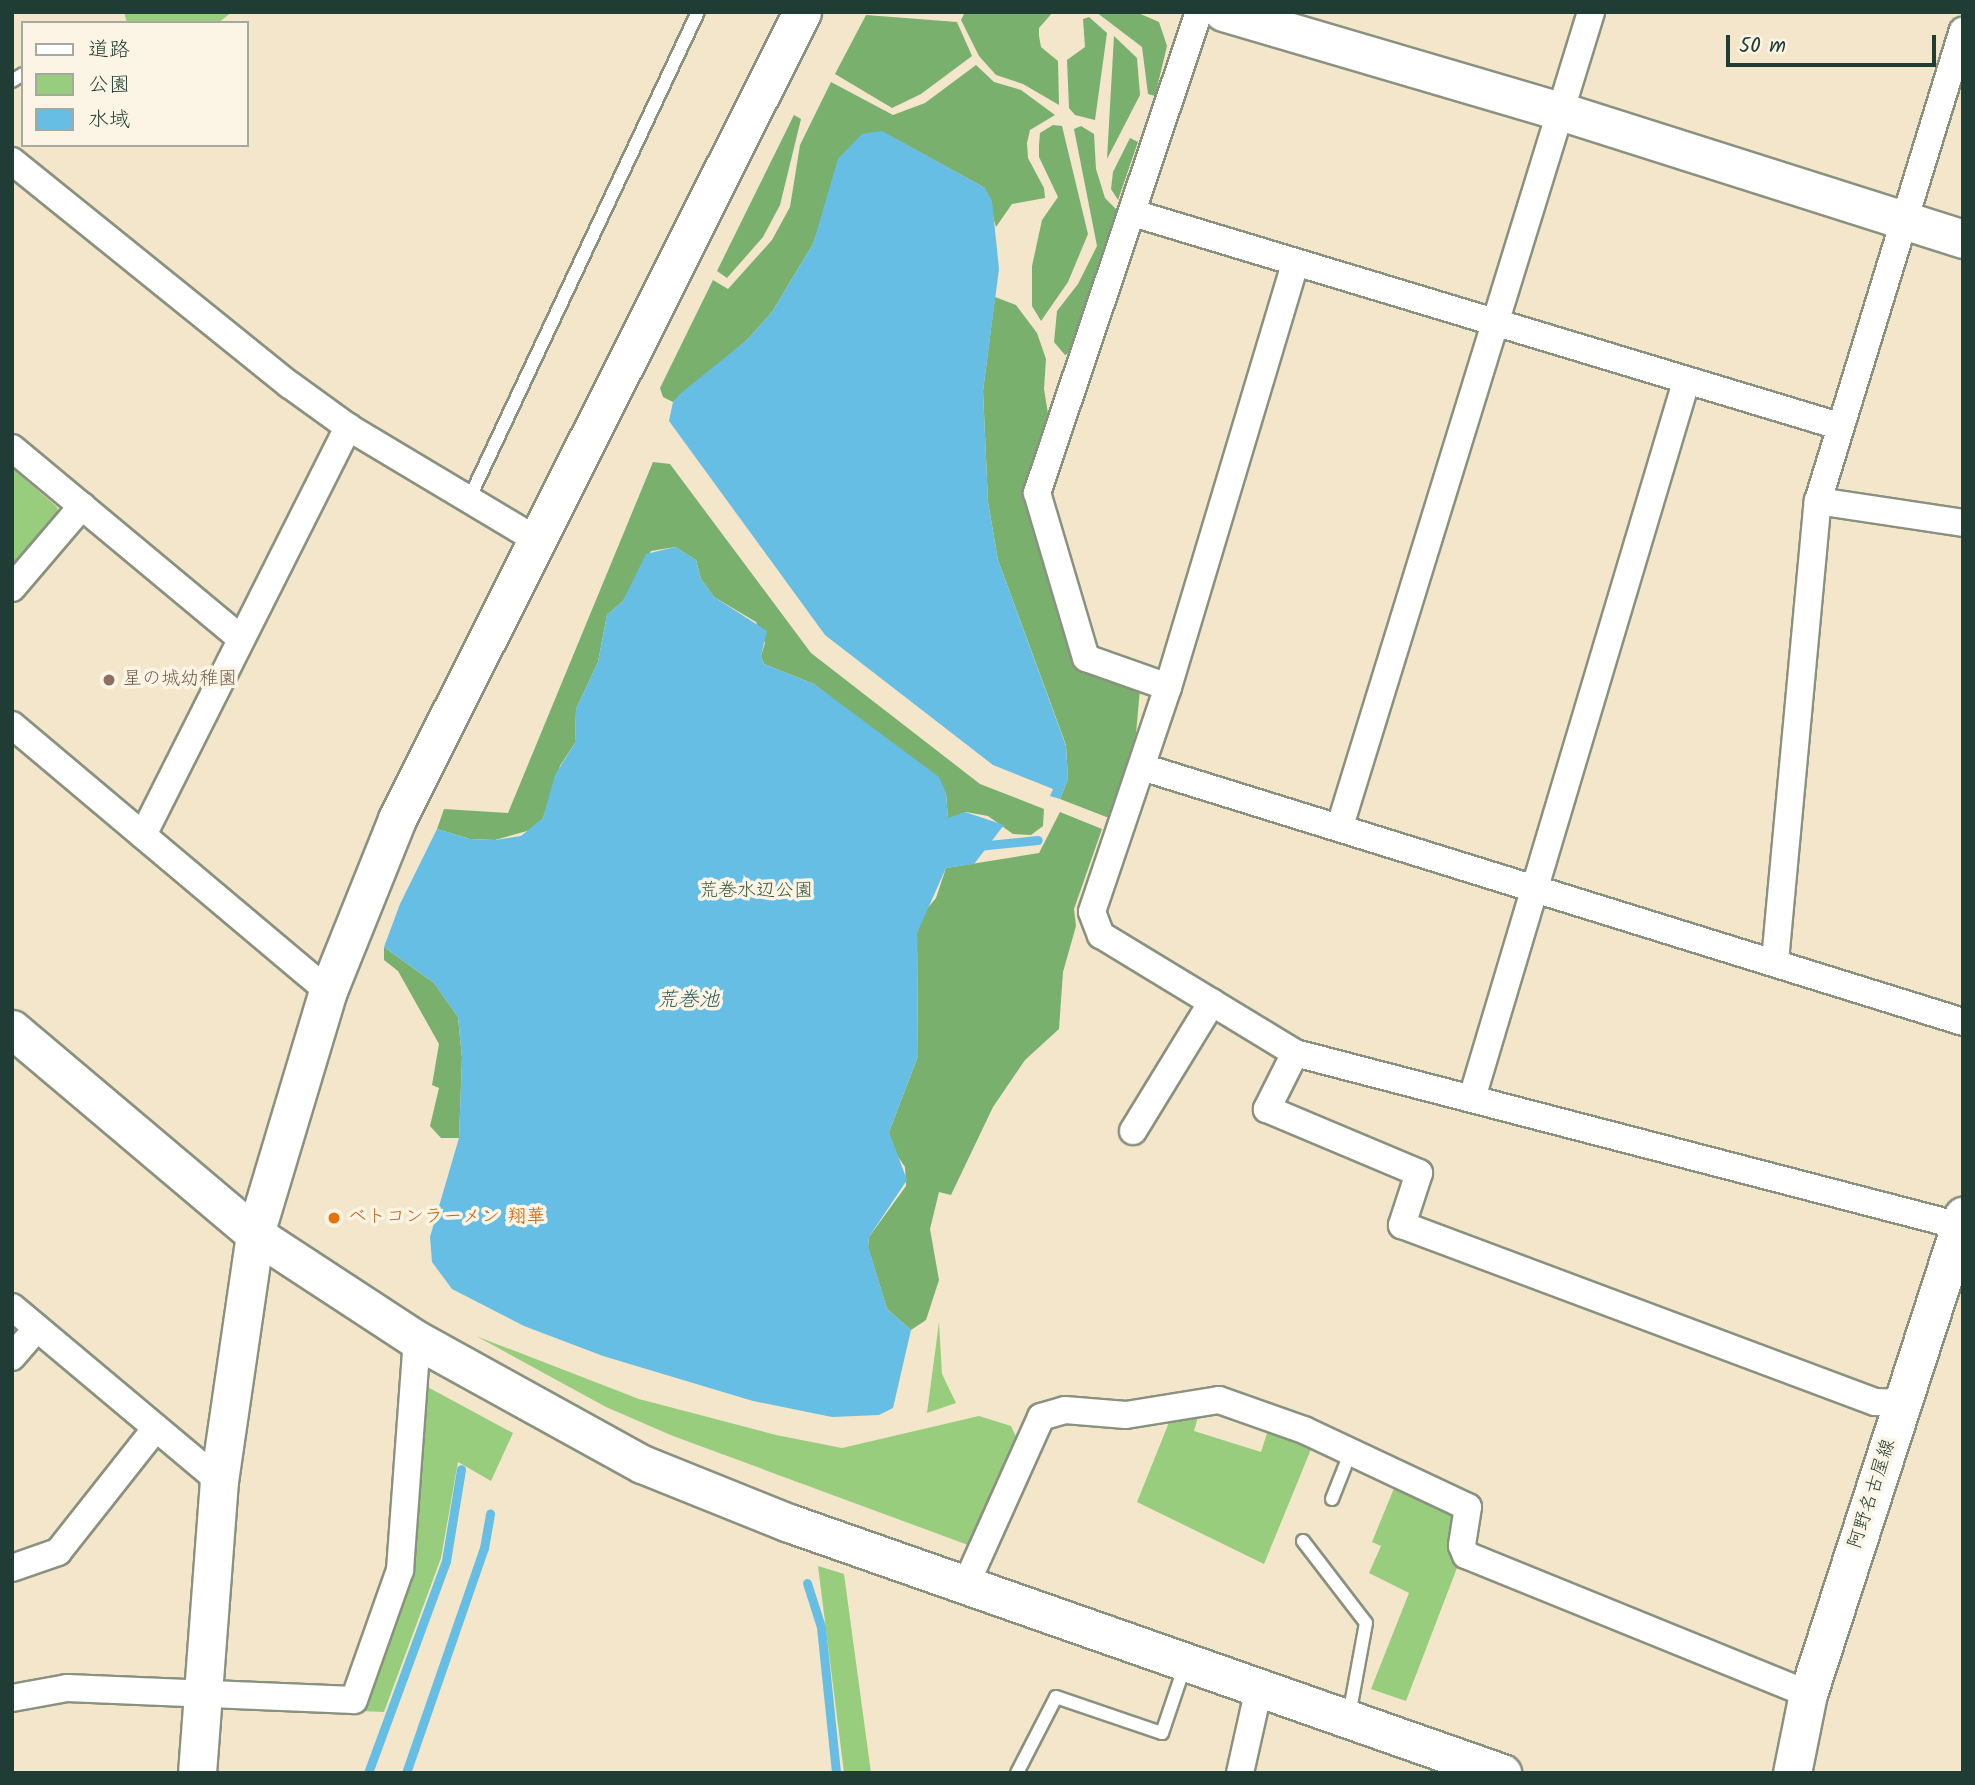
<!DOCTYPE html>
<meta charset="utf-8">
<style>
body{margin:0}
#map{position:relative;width:1975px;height:1785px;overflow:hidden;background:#f3e6ca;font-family:Kalam,"Klee One",sans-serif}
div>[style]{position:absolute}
.green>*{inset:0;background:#99cd7e}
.forest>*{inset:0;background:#7ab06d}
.water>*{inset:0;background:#67bee4}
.stream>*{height:9px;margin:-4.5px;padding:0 4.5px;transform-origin:4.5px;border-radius:4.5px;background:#67bee4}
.roads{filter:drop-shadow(2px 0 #89927f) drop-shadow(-2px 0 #89927f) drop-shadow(0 2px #89927f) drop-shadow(0 -2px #89927f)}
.lane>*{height:12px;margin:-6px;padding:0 6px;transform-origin:6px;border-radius:6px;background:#fff}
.street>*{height:26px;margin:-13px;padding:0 13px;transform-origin:13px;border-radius:13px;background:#fff}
.secondary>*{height:37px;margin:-18.5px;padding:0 18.5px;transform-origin:18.5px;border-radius:18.5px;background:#fff}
.dots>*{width:19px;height:19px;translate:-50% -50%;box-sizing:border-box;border:4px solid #fcf5e5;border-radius:50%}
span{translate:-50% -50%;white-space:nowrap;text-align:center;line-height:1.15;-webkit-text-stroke:7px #fcf5e5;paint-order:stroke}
.education-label{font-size:19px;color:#785e54}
.left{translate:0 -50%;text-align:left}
.park-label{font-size:19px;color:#375a43}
.food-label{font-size:19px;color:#c56008}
.street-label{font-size:19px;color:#1f3d34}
.water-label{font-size:21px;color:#315d60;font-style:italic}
.frame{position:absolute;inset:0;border:14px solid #1f3d34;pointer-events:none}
.legend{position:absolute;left:21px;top:21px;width:228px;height:126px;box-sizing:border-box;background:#fcf5e5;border:2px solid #a4ab9e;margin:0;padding:9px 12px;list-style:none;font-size:21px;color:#1f3d34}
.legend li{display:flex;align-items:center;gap:14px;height:35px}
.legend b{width:35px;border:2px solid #a4ab9e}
.scale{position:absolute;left:1726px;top:35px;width:210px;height:32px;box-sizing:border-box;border:4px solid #1f3d34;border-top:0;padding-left:9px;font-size:21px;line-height:24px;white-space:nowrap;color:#1f3d34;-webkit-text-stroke:5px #fcf5e5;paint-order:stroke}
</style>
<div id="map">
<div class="green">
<div style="clip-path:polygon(124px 12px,232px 12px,218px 23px,127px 23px)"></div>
<div style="clip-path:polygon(12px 468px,57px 507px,60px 518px,12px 575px)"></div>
<div style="clip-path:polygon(939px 1322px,942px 1374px,956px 1403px,927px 1413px)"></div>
<div style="clip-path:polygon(476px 1336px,639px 1399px,776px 1435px,842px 1448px,979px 1416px,1011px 1426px,1019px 1443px,968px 1545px,673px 1436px,606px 1407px)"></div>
<div style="clip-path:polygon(422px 1384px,513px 1433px,491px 1481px,458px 1462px,441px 1558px,384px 1712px,360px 1711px,409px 1566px)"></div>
<div style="clip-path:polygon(1200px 1410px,1194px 1431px,1261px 1452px,1270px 1424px,1314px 1442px,1264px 1564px,1137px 1502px,1170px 1420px)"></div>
<div style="clip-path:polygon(1397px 1481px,1458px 1508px,1460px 1560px,1406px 1701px,1371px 1689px,1409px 1593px,1369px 1573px,1381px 1546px,1372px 1542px)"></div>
<div style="clip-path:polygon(818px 1566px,844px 1574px,871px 1773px,844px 1773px)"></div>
</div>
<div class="forest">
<div style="clip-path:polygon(965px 12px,1053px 12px,1039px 28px,1039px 36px,1041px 47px,1058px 61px,1059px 105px,1023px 84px,996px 75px,979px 56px,961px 20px)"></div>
<div style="clip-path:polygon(1096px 12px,1136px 12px,1159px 22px,1167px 46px,1155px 96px,1148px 94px,1142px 47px)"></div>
<div style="clip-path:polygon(866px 15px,957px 22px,972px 56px,921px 94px,892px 108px,835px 74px)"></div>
<div style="clip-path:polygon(1089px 17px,1107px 33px,1095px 120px,1075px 115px,1069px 108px,1067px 60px,1085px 47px,1083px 19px)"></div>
<div style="clip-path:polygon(1114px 36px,1137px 58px,1140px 95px,1107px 159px)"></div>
<div style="clip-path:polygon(976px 65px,994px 82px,1021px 90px,1055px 115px,1030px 130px,1027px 143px,1028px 158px,1044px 188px,1045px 198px,1012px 204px,996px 227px,985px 188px,894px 138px,826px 205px,813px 244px,772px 312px,747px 340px,673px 402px,663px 397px,660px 388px,713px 280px,728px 289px,772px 240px,790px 207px,800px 145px,831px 82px,893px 115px,925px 103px)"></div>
<div style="clip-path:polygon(794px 115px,801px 119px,780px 205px,763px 237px,727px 278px,717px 271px)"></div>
<div style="clip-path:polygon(1053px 125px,1062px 126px,1088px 234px,1068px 282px,1041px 321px,1032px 306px,1032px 266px,1042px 220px,1058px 197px,1039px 157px,1039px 145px,1040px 133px)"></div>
<div style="clip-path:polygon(1081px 126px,1094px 134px,1096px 169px,1105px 198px,1117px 210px,1070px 352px,1065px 355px,1054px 342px,1057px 311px,1078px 284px,1097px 246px,1074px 129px)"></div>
<div style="clip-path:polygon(1130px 138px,1138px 142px,1118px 200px,1111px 189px,1113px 172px)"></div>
<div style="clip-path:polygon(995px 297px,1016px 305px,1037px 333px,1046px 359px,1044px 389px,1049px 420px,1023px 498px,1076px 668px,1140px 689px,1136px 734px,1109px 818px,1060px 799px,1068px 779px,1066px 745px,998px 560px,988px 502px,983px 391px)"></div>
<div style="clip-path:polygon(653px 462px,670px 464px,811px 653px,980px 784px,1044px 809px,1043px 826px,1031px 835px,1013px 834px,988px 816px,966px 812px,948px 819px,946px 793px,869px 727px,814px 684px,764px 664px,761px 656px,765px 643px,756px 622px,714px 597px,701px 579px,696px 560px,675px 547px,651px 551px,623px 601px,607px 615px,598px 662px,576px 709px,575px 743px,560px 766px,543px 818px,534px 829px,495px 840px,470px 839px,437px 829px,444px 809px,508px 813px)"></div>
<div style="clip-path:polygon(1060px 812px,1102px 829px,1074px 909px,1076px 926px,1063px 972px,1059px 1029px,1025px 1060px,993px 1107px,951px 1195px,939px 1192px,930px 1229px,939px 1280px,926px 1320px,911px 1330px,887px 1309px,868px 1247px,869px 1237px,906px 1186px,905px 1167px,890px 1145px,889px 1132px,918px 1056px,917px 933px,922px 915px,936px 898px,946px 868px,1039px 853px)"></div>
<div style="clip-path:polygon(384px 947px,434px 983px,458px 1017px,462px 1058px,459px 1138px,441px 1138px,430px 1126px,439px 1088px,432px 1085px,439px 1044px,398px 971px,384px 960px)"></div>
</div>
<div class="water">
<div style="clip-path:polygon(882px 131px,985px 188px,992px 201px,999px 269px,983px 391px,988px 502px,998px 560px,1066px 746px,1068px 779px,1060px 799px,1050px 796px,1053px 789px,993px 765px,825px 635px,669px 421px,673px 402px,681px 393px,747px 340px,772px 312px,813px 244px,838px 159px,862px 134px)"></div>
<div style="clip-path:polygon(675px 547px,696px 560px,701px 579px,714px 597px,767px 631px,761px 656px,764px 664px,814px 684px,939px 777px,946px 793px,948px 818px,965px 812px,1004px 825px,974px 864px,946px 868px,917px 933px,918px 1056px,889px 1132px,907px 1180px,869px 1237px,868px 1246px,887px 1309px,911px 1330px,893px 1408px,879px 1415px,832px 1417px,753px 1401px,603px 1356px,524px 1326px,452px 1289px,432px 1262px,430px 1237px,459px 1138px,462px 1058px,458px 1017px,434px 983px,384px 947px,400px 904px,437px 829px,470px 839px,495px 840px,521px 836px,543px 818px,555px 775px,575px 743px,576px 709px,598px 662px,607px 615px,623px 601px,646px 554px)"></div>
</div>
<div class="stream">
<div style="left:978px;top:846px;width:60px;rotate:-5.7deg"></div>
<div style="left:807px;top:1583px;width:46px;rotate:72.3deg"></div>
<div style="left:821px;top:1627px;width:147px;rotate:84.1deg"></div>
<div style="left:368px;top:1773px;width:226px;rotate:-69.8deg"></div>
<div style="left:446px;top:1561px;width:93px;rotate:-80.7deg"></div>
<div style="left:406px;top:1773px;width:238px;rotate:-70.9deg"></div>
<div style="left:484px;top:1548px;width:35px;rotate:-80deg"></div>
</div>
<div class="roads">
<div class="lane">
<div style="left:12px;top:81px;width:13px;rotate:-32deg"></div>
<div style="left:469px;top:499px;width:538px;rotate:-64.82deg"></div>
<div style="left:1332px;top:1499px;width:52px;rotate:-68.4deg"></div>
<div style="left:1303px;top:1541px;width:103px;rotate:52.5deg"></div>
<div style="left:1366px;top:1623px;width:95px;rotate:100.4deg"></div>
<div style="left:1017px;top:1773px;width:85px;rotate:-62.8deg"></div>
<div style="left:1056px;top:1697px;width:112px;rotate:18.8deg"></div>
<div style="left:1162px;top:1733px;width:72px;rotate:-71.3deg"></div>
</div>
<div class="street">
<div style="left:12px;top:161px;width:357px;rotate:38.9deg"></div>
<div style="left:290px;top:385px;width:72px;rotate:35.9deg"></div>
<div style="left:348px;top:427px;width:220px;rotate:30.9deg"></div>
<div style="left:1133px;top:213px;width:737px;rotate:16.79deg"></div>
<div style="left:1295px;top:264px;width:442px;rotate:106.7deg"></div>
<div style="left:1168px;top:687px;width:237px;rotate:108.7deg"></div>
<div style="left:1092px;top:912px;width:25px;rotate:69deg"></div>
<div style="left:1101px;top:935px;width:227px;rotate:31.3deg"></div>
<div style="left:1295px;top:1053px;width:687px;rotate:14.58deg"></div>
<div style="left:12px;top:448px;width:297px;rotate:39.8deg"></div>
<div style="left:1818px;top:501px;width:147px;rotate:8.6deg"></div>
<div style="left:12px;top:588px;width:108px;rotate:-49.5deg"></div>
<div style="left:1168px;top:687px;width:87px;rotate:-160.5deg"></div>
<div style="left:1086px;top:658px;width:172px;rotate:-106.5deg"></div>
<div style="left:1037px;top:493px;width:508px;rotate:-71.39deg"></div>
<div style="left:12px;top:725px;width:413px;rotate:40.1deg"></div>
<div style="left:1142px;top:767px;width:860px;rotate:17.25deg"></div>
<div style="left:1340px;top:826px;width:852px;rotate:-72.86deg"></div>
<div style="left:143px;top:835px;width:457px;rotate:-63.3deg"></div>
<div style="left:1775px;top:961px;width:462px;rotate:-84.7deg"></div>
<div style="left:1818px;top:501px;width:492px;rotate:-72.9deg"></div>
<div style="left:1295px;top:1053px;width:63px;rotate:116.6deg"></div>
<div style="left:1267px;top:1109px;width:165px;rotate:22.8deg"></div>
<div style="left:1419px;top:1173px;width:55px;rotate:108.1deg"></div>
<div style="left:1402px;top:1225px;width:505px;rotate:20.52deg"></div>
<div style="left:1875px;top:1402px;width:27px;rotate:2deg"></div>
<div style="left:1472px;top:1098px;width:747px;rotate:-73.36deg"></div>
<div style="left:1133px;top:1131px;width:151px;rotate:-58.5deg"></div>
<div style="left:12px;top:1307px;width:270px;rotate:40deg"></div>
<div style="left:12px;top:1357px;width:38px;rotate:-49deg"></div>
<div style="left:12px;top:1568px;width:49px;rotate:-19.2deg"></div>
<div style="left:58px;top:1552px;width:158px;rotate:-51.7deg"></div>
<div style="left:967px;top:1582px;width:181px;rotate:-65.8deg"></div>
<div style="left:1041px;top:1417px;width:25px;rotate:-16deg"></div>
<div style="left:1065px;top:1410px;width:61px;rotate:4.7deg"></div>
<div style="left:1126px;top:1415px;width:94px;rotate:-9.2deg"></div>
<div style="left:1219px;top:1400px;width:90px;rotate:19.4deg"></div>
<div style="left:1304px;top:1430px;width:181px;rotate:25.2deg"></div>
<div style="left:1468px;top:1507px;width:39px;rotate:99deg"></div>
<div style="left:1462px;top:1546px;width:10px;rotate:66deg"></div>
<div style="left:1466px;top:1555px;width:369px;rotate:22.1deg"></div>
<div style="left:12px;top:1698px;width:56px;rotate:-10.3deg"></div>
<div style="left:67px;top:1688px;width:287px;rotate:2.4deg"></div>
<div style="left:354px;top:1700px;width:138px;rotate:-70.5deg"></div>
<div style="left:400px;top:1570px;width:231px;rotate:-85.8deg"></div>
<div style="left:1240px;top:1773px;width:87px;rotate:-77.4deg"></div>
</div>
<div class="secondary">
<div style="left:1223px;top:12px;width:351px;rotate:16.4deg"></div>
<div style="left:1560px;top:111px;width:423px;rotate:17.6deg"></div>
<div style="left:12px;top:1029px;width:318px;rotate:40.2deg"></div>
<div style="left:255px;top:1234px;width:194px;rotate:33.2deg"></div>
<div style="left:417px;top:1340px;width:257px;rotate:28.9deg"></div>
<div style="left:642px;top:1464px;width:158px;rotate:21.9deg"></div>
<div style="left:789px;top:1523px;width:756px;rotate:19.32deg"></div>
<div style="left:197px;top:1773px;width:293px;rotate:-85.7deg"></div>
<div style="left:219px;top:1481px;width:250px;rotate:-81.7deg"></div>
<div style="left:255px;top:1234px;width:254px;rotate:-73.3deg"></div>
<div style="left:328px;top:991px;width:185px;rotate:-68.1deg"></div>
<div style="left:397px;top:819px;width:903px;rotate:-63.35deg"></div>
<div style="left:1792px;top:1773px;width:81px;rotate:-78.6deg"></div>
<div style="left:1808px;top:1694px;width:503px;rotate:-72.03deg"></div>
</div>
</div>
<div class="dots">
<div style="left:109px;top:680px;background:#8d6e63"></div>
<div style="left:334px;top:1218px;background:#e8710a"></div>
</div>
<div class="education-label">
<span class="left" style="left:123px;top:680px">星の城幼稚園</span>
</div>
<div class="park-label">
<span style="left:756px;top:892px">荒巻水辺公園</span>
</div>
<div class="food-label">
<span class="left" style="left:348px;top:1218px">ベトコンラーメン 翔華</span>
</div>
<div class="street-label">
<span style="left:1873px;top:1494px;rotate:-72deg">阿野名古屋線</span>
</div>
<div class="water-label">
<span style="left:688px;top:1001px">荒巻池</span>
</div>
<div class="frame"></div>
<ul class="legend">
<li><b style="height:9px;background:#fff"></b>道路</li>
<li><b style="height:19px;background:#99cd7e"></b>公園</li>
<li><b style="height:19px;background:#67bee4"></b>水域</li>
</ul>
<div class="scale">50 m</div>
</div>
